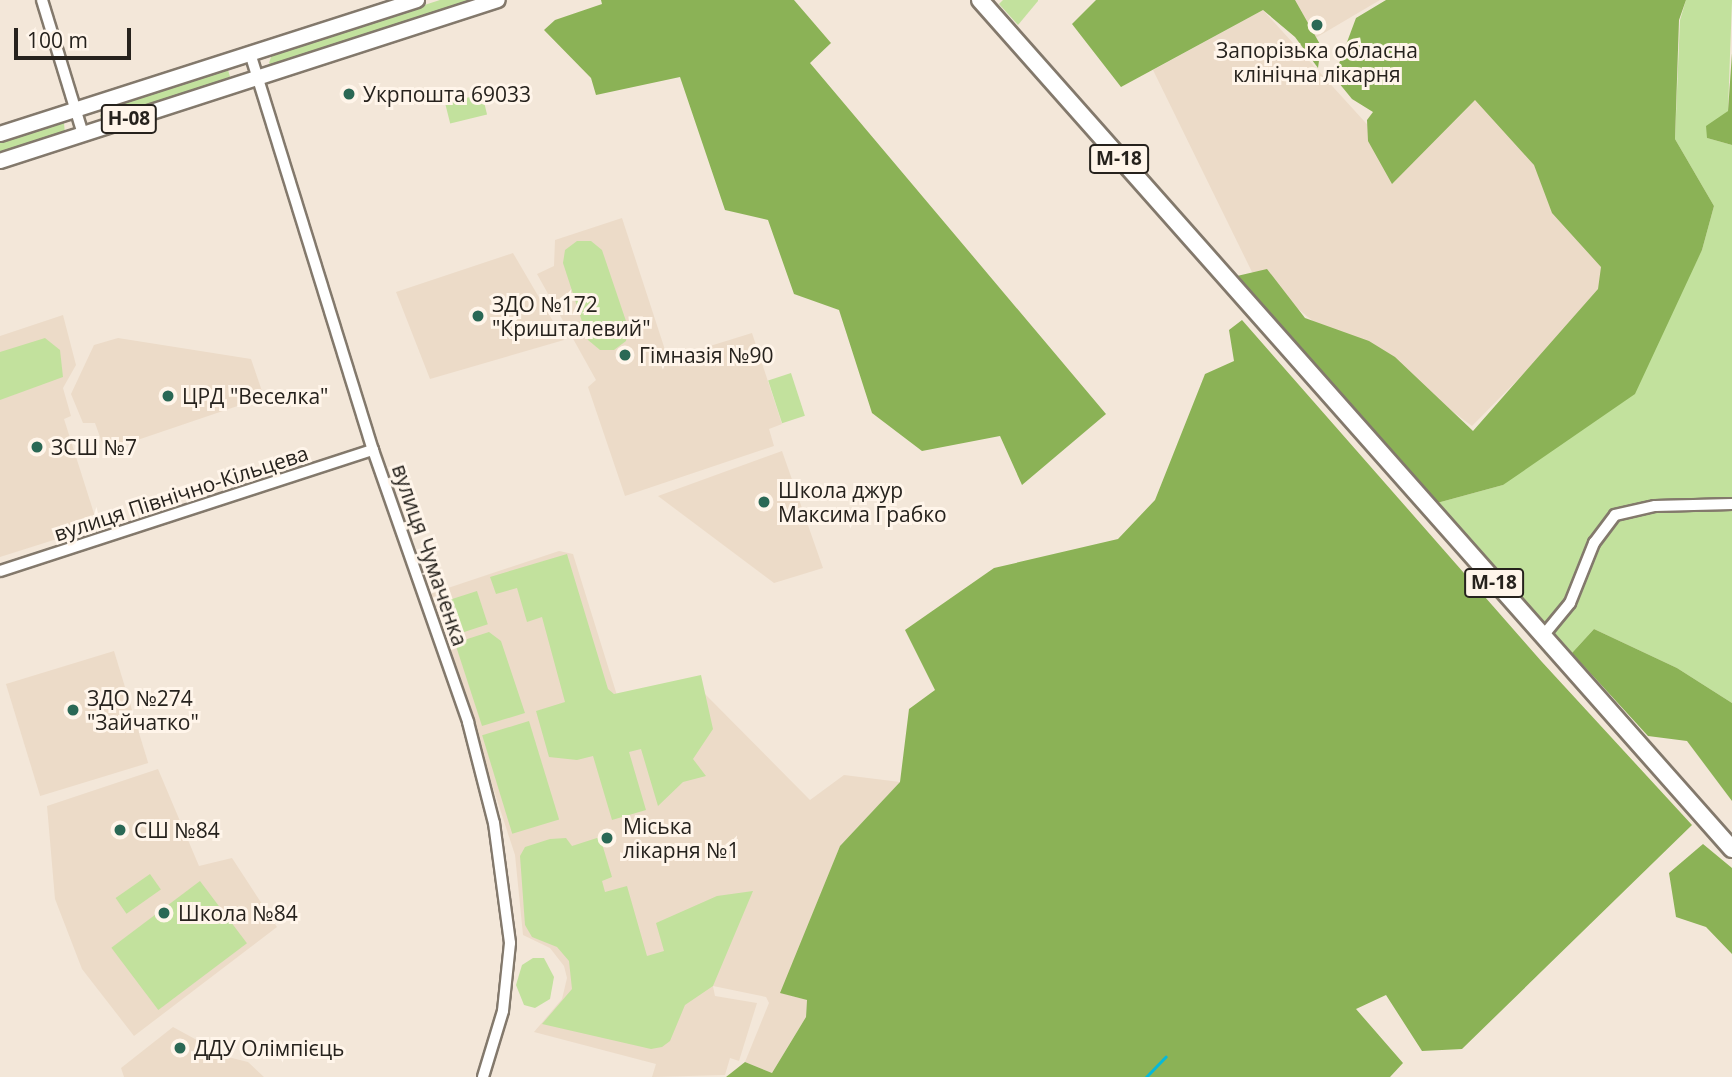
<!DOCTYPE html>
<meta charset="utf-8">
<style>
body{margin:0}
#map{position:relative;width:1732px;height:1077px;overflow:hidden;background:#f3e7d9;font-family:"Open Sans",sans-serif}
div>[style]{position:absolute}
.built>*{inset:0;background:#ecdbc8;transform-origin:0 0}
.green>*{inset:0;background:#c2e19d;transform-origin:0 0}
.forest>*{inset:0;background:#8bb256}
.stream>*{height:2.5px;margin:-1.25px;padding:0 1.25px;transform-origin:1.25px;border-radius:1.25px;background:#06b9da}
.roads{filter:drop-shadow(2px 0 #83796c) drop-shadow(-2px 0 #83796c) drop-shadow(0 2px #83796c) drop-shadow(0 -2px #83796c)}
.minor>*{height:10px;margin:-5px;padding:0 5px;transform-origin:5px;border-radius:5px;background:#fff}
.major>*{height:14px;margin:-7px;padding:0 7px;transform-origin:7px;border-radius:7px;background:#fff}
.highway>*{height:16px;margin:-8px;padding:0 8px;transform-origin:8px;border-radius:8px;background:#fff}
.dots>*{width:19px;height:19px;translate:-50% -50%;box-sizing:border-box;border:4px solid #fff5ea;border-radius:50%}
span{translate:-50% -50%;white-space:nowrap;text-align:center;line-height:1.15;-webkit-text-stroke:6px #fff5ea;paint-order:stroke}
.shield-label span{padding:2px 5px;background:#fff5ea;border:2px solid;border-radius:5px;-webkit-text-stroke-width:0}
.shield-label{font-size:19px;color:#26221d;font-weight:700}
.poi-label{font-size:21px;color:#26221d}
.left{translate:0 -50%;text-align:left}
.street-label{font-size:21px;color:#26221d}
.scale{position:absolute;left:14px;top:28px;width:117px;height:32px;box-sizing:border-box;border:4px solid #26221d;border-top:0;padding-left:9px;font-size:21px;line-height:24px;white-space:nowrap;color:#26221d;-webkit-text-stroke:5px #fff5ea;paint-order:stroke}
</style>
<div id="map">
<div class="built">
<div style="clip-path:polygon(1282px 0,1380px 0,1307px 43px)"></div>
<div style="clip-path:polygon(1263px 10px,1395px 155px,1480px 88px,1635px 261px,1472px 426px,1375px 354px,1349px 350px,1252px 272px,1153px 70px)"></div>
<div style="clip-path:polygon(622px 218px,668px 359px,752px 333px,782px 424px,769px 429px,774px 446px,625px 496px,588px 387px,596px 380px,537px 274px,554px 266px,555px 240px)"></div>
<div style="clip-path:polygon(513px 253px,564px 340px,430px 379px,396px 292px)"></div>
<div style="clip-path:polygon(63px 315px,76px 365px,63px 388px,71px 416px,64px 419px,98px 526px,0 557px,0 336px)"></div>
<div style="clip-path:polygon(118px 338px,251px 359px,264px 397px,105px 451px,95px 423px,83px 423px,71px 394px,94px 345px)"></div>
<div style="clip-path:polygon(782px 451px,823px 568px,774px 583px,658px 496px)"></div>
<div style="clip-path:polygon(559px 551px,573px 554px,620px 705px,697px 686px,810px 800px,844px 775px,900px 782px,840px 846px,781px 993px,807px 1000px,806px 1017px,772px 1073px,745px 1062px,769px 1003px,766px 997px,713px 986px,715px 996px,757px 1003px,739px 1061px,730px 1058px,725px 1075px,652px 1077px,656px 1064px,534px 1032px,562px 999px,567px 978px,564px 966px,550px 948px,523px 935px,515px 855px,430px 594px)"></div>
<div style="left:114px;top:651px;width:117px;height:113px;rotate:73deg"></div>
<div style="clip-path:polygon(158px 769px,199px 866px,232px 858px,277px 927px,134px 1036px,82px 969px,55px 899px,47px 806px)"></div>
<div style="clip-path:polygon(173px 1027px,228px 1057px,248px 1062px,264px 1077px,124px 1077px,121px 1068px)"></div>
</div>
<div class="green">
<div style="clip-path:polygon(440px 0,483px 0,272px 66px,269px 63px,272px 54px)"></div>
<div style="clip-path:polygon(1003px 0,1038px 0,1038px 1px,1018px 25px,999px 4px)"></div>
<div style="clip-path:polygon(1686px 0,1732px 0,1728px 111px,1707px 138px,1732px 145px,1732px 703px,1677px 668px,1594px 629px,1572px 653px,1437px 503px,1503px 485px,1676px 301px,1702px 250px,1714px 206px,1675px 139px,1680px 20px)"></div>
<div style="clip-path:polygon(222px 70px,228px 70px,231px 80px,108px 122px,100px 116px,105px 108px)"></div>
<div style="left:482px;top:94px;width:21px;height:38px;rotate:76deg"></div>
<div style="clip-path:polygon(58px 123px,64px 123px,65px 134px,0 157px,0 142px)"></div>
<div style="clip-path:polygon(577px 241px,591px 241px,602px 250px,628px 327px,626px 341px,614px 350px,600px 350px,588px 340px,563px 263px,565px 250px)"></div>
<div style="clip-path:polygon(45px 338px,60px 350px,63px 377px,0 400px,0 352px)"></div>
<div style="left:791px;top:373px;width:45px;height:24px;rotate:72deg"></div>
<div style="clip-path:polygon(567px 554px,608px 689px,614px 694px,701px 675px,713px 729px,693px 759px,706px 776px,683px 782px,658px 806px,641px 749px,629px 752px,646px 810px,612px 820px,593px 756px,577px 760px,549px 757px,536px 711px,565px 702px,542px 617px,527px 622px,517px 588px,496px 594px,490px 577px)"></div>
<div style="left:477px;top:591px;width:35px;height:36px;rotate:72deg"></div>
<div style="clip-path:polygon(489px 632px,501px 641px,525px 713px,482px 726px,455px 643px)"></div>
<div style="left:529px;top:721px;width:103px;height:49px;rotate:73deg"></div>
<div style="clip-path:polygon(600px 837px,612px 877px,602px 881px,605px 892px,627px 886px,647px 956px,664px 951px,656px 923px,717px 896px,753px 891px,713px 986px,685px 1005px,670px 1041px,662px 1047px,651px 1049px,542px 1024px,572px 989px,569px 961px,557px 947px,532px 937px,525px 925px,520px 856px,525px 847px,550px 839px,566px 838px,572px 846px)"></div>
<div style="left:150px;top:874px;width:19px;height:42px;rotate:55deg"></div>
<div style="left:200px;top:881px;width:78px;height:111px;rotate:53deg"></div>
<div style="clip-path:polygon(533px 958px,544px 958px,554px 977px,550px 999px,535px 1008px,524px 1005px,516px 985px,522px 965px)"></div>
</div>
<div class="forest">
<div style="clip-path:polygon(601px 0,794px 0,831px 43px,810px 63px,1106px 414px,1022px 485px,1000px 436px,922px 451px,872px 413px,839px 310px,794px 294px,768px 220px,725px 210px,680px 77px,596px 95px,591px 78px,544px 30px,555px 20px,602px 4px)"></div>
<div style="clip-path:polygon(1096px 0,1295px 0,1321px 46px,1318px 68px,1295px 37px,1263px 10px,1121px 87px,1072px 24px)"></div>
<div style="clip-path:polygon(1386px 0,1686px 0,1679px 20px,1675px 139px,1714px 206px,1702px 250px,1635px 394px,1503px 485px,1437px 503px,1237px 276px,1267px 269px,1305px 318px,1369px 341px,1395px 357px,1473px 431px,1598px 289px,1601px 267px,1552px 213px,1534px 165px,1475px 100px,1392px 184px,1368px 141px,1367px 120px,1373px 112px,1352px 99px,1334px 77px,1356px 18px)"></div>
<div style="clip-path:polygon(1732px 53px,1732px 145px,1707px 138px,1706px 126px,1728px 111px)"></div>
<div style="clip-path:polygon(1242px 320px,1542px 662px,1692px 825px,1462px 1049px,1422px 1051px,1386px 995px,1356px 1009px,1403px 1063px,1390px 1077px,726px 1077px,745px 1062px,772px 1073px,806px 1017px,807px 1000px,780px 993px,840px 846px,900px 782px,909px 709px,935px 690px,905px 630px,994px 568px,1118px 539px,1155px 500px,1205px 374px,1234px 361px,1229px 330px)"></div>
<div style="clip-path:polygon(1594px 629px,1677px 668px,1732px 703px,1732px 801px,1687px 741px,1648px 736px,1572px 653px)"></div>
<div style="clip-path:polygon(1703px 844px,1732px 868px,1732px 954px,1706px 927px,1676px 917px,1669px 873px)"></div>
</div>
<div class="stream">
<div style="left:1146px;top:1077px;width:28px;rotate:-46deg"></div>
</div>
<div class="roads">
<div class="minor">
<div style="left:42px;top:0;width:140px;rotate:73deg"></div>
<div style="left:250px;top:53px;width:416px;rotate:72.8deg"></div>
<div style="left:373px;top:450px;width:288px;rotate:70.7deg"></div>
<div style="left:468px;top:722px;width:104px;rotate:75.6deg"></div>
<div style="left:494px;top:823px;width:121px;rotate:82.4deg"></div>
<div style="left:510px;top:943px;width:68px;rotate:95.9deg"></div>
<div style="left:503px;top:1011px;width:69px;rotate:106.9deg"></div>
<div style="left:0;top:571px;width:392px;rotate:-18deg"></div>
<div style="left:1542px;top:637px;width:44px;rotate:-50.5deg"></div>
<div style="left:1570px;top:603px;width:65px;rotate:-68.2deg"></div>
<div style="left:1594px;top:543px;width:35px;rotate:-53deg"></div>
<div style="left:1615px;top:515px;width:41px;rotate:-12.7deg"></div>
<div style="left:1655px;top:506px;width:77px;rotate:-1.5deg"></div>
</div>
<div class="major">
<div style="left:0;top:134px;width:438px;rotate:-17.8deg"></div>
<div style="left:0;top:161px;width:523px;rotate:-17.92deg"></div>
</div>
<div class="highway">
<div style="left:980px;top:0;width:1134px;rotate:48.47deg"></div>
</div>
</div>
<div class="dots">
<div style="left:1317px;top:25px;background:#2a6855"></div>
<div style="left:349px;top:94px;background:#2a6855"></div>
<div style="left:478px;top:316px;background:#2a6855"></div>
<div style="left:625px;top:355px;background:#2a6855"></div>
<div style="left:168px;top:396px;background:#2a6855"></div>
<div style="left:37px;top:447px;background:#2a6855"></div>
<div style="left:764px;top:502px;background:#2a6855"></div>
<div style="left:73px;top:710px;background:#2a6855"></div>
<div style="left:120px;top:830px;background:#2a6855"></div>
<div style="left:607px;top:838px;background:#2a6855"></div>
<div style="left:164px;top:913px;background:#2a6855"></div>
<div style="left:180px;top:1048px;background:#2a6855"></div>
</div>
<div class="shield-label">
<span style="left:129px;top:119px">Н-08</span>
<span style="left:1119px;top:159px">М-18</span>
<span style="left:1494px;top:583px">М-18</span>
</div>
<div class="poi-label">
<span style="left:1317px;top:62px">Запорізька обласна<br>клінічна лікарня</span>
<span class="left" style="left:363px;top:94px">Укрпошта 69033</span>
<span class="left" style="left:492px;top:316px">ЗДО №172<br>"Кришталевий"</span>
<span class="left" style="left:639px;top:355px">Гімназія №90</span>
<span class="left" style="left:182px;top:396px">ЦРД "Веселка"</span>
<span class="left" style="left:51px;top:447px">ЗСШ №7</span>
<span class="left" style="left:778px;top:502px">Школа джур<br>Максима Грабко</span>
<span class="left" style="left:87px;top:710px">ЗДО №274<br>"Зайчатко"</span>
<span class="left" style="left:623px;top:838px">Міська<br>лікарня №1</span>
<span class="left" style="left:134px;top:830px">СШ №84</span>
<span class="left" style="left:178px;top:913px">Школа №84</span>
<span class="left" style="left:194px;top:1048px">ДДУ Олімпієць</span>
</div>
<div class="street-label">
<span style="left:181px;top:493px;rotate:-18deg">вулиця Північно-Кільцева</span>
<span style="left:430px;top:555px;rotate:71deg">вулиця Чумаченка</span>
</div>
<div class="scale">100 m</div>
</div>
